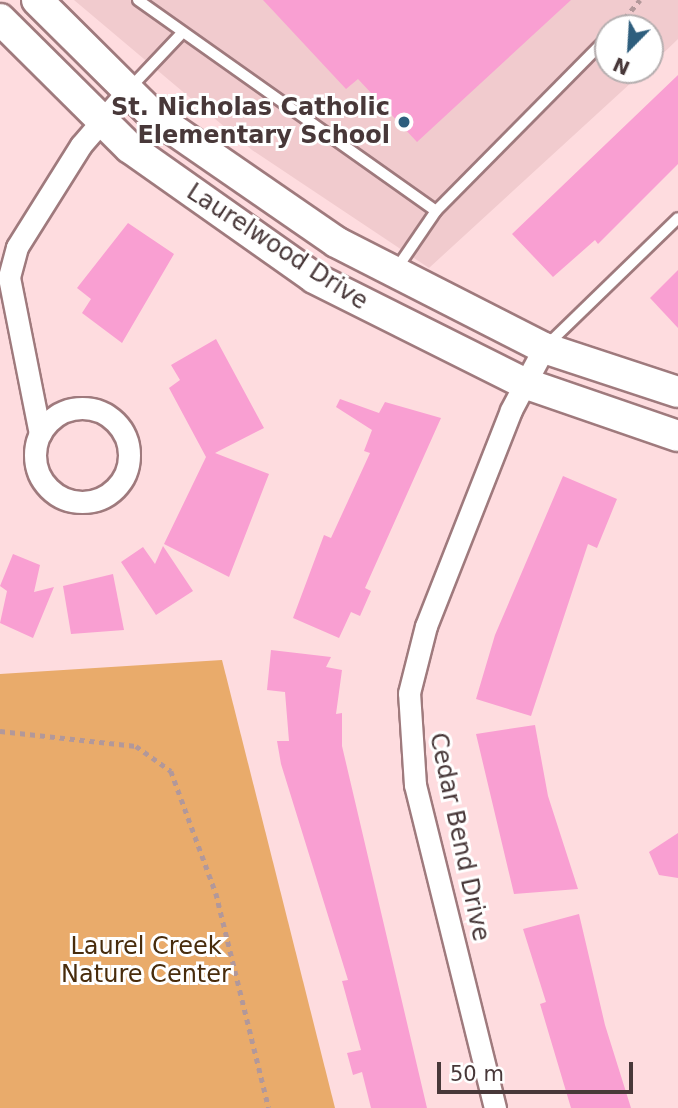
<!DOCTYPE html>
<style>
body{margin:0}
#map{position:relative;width:678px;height:1108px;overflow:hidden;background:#fedcdf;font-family:"DejaVu Sans",sans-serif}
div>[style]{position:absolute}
.built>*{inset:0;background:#f1cbce}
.green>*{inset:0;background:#e9ab6b}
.building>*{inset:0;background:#f99fd2}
.path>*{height:4.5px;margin-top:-2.25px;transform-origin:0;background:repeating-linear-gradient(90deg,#b2989a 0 5px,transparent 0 10px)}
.roads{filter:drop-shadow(2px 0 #9f7a7d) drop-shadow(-2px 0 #9f7a7d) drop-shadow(0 2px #9f7a7d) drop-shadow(0 -2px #9f7a7d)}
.lane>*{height:10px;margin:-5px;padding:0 5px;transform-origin:5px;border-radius:5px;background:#fff}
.street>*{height:21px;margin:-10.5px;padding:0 10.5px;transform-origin:10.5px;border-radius:10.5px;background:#fff}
.street>.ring{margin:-10.5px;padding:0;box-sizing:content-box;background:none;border:21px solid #fff;border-radius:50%}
.secondary>*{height:30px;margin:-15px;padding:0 15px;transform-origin:15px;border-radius:15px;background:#fff}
.dots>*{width:19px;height:19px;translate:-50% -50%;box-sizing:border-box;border:4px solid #fff;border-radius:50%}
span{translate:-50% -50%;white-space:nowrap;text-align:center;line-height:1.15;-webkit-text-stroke:6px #fff;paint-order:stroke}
.poi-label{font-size:24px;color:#483839;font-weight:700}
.right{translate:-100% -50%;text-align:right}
.street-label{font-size:24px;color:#483839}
.park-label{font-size:24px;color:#482c0c}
.north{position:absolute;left:594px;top:14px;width:70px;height:70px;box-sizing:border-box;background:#fff;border:2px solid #b6afb0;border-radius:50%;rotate:204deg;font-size:19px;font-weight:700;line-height:28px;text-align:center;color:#483839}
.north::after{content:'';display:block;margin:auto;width:24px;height:32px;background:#2e5e7d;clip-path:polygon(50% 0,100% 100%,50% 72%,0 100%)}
.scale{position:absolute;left:437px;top:1062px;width:196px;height:32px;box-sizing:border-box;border:4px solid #483839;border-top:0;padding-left:9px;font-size:21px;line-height:24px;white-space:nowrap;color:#483839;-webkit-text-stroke:5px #fff;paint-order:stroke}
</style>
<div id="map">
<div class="built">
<div style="clip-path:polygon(74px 0,678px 0,678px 39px,650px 66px,650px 28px,608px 28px,608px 70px,645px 70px,429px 268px,252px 150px)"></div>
</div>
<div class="green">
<div style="clip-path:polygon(222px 660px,335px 1108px,0 1108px,0 674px)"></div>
</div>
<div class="building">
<div style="clip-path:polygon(263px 0,571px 0,417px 142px,358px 79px,346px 89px)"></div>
<div style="clip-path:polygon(678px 75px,678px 164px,598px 244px,595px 240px,553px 277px,512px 234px)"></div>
<div style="clip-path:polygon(128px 223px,174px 254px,122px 343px,82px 313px,91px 299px,77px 288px)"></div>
<div style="clip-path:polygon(678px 270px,678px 328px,650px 298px)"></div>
<div style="clip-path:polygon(216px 339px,264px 428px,215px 453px,269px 474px,229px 577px,164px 544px,206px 457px,169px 388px,180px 380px,171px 365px)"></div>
<div style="clip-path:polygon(340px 399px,379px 413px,385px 402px,441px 418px,365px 588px,371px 591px,360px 616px,351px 612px,339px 638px,293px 618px,324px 535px,331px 538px,370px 453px,364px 451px,372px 430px,336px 407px)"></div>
<div style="clip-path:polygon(563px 476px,617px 499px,597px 548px,588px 544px,531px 716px,476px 699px,495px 635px)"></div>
<div style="clip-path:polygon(163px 546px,193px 591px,156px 615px,121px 562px,143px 547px,155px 564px)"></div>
<div style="clip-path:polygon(13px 554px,40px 565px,34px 592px,54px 587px,33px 638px,0 623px,7px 591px,0 586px)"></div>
<div style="clip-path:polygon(113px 574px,124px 630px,71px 634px,63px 586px)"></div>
<div style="clip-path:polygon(271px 650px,331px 657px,326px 667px,342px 670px,336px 714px,342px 713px,342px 746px,427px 1108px,371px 1108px,362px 1072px,353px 1075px,347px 1053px,361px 1050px,342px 981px,348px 980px,281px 764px,277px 741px,289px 741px,285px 692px,267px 690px)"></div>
<div style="clip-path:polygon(535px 725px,548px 796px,578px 889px,514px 894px,476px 734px)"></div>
<div style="clip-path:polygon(678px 833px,678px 878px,659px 875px,649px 852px)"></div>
<div style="clip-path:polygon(579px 914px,605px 1025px,631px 1108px,571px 1108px,540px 1004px,546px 1002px,523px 929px)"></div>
</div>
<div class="path">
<div style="left:618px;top:26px;width:34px;rotate:-50deg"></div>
<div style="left:0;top:731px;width:137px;rotate:6.3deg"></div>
<div style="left:136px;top:746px;width:43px;rotate:35.5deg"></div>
<div style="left:171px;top:771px;width:130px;rotate:69.8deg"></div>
<div style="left:216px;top:893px;width:221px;rotate:76.2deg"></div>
</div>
<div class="roads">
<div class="lane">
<div style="left:138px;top:0;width:365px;rotate:35.3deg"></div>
<div style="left:129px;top:89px;width:74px;rotate:-46.6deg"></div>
<div style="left:395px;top:271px;width:73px;rotate:-55.7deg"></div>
<div style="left:436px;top:211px;width:245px;rotate:-45.3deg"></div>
<div style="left:547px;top:345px;width:182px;rotate:-44.1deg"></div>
</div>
<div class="street">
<div class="ring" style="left:35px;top:408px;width:73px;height:73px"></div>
<div style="left:40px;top:434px;width:160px;rotate:-101.2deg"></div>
<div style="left:9px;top:277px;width:31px;rotate:-75deg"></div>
<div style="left:17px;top:247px;width:120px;rotate:-57.9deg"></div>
<div style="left:81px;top:145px;width:69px;rotate:-49.1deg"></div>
<div style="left:495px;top:1108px;width:333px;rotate:-103.9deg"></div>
<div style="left:415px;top:785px;width:92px;rotate:-93.7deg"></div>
<div style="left:409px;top:693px;width:69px;rotate:-75.8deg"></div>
<div style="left:426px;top:626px;width:232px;rotate:-68.5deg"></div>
<div style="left:511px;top:410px;width:70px;rotate:-62deg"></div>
</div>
<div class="secondary">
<div style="left:37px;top:0;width:166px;rotate:44.8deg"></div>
<div style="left:155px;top:117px;width:220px;rotate:34.6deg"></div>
<div style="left:336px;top:242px;width:233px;rotate:27deg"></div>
<div style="left:544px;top:348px;width:141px;rotate:18.2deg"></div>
<div style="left:0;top:19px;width:183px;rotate:44.8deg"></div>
<div style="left:130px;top:148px;width:225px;rotate:35.2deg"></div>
<div style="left:314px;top:278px;width:235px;rotate:26.6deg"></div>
<div style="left:524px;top:383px;width:163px;rotate:19deg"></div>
</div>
</div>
<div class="dots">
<div style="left:404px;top:122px;background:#2e5e7d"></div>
</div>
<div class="poi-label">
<span class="right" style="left:390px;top:122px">St. Nicholas Catholic<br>Elementary School</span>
</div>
<div class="street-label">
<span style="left:277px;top:247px;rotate:33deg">Laurelwood Drive</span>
<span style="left:459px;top:837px;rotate:78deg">Cedar Bend Drive</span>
</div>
<div class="park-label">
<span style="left:146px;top:961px">Laurel Creek<br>Nature Center</span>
</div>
<div class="north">N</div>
<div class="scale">50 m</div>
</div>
